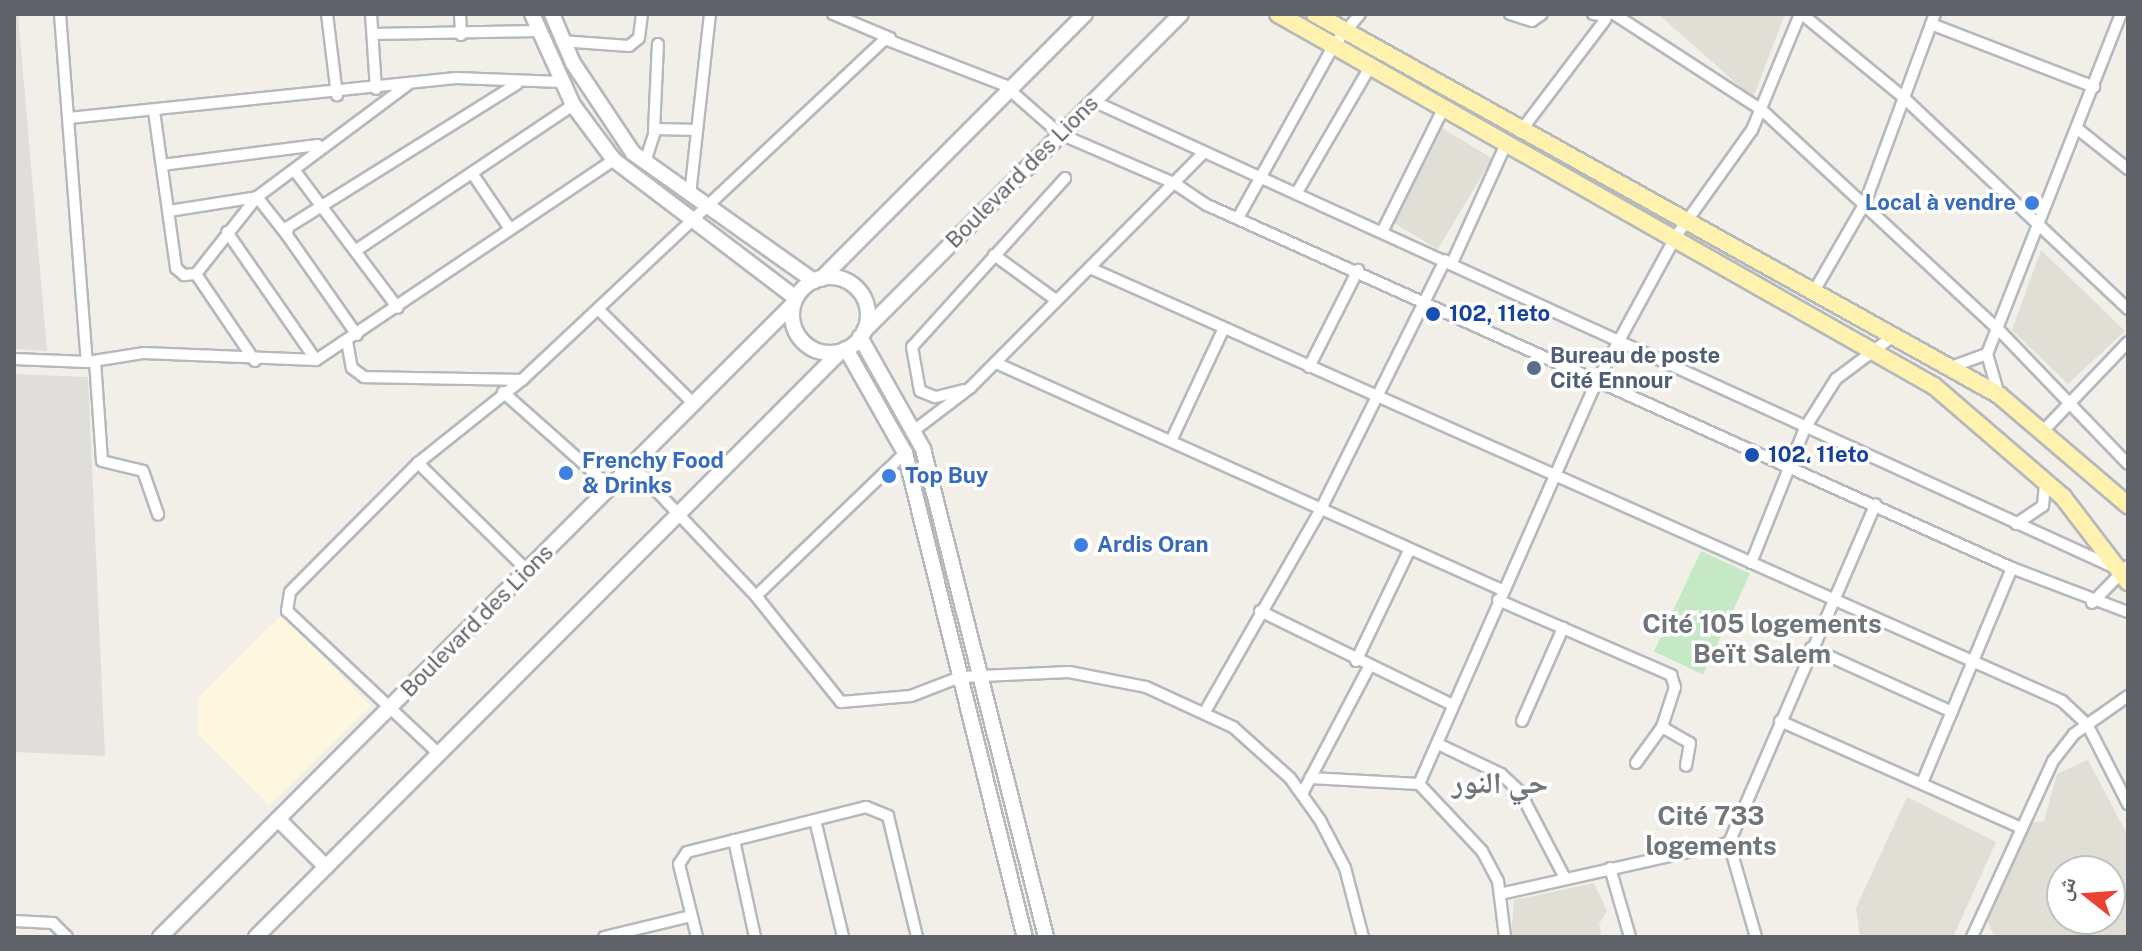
<!DOCTYPE html>
<meta charset="utf-8">
<style>
body{margin:0}
#map{position:relative;width:2142px;height:951px;overflow:hidden;background:#f1efe8;font-family:"Public Sans","Noto Naskh Arabic",sans-serif}
div>[style]{position:absolute}
.commercial>*{inset:0;background:#fef7e0}
.industrial>*{inset:0;background:#e0deda}
.education>*{inset:0;background:#e1ded6;transform-origin:0 0}
.green>*{inset:0;background:#c5e8c5;transform-origin:0 0}
.roads{filter:drop-shadow(2px 0 #b5b8bc) drop-shadow(-2px 0 #b5b8bc) drop-shadow(0 2px #b5b8bc) drop-shadow(0 -2px #b5b8bc)}
.street>*{height:10px;margin:-5px;padding:0 5px;transform-origin:5px;border-radius:5px;background:#fff}
.secondary>*{height:14px;margin:-7px;padding:0 7px;transform-origin:7px;border-radius:7px;background:#fff}
.secondary>.ring{margin:-7px;padding:0;box-sizing:content-box;background:none;border:14px solid #fff;border-radius:50%}
.primary>*{height:16px;margin:-8px;padding:0 8px;transform-origin:8px;border-radius:8px;background:#fff2af}
.dots>*{width:22px;height:22px;translate:-50% -50%;box-sizing:border-box;border:4px solid #fff;border-radius:50%}
span{translate:-50% -50%;white-space:nowrap;text-align:center;line-height:1.15;-webkit-text-stroke:7px #fff;paint-order:stroke}
.street-label{font-size:22px;color:#5f6368}
.shop-label{font-size:22px;color:#366cbe;font-weight:700}
.right{translate:-100% -50%;text-align:right}
.left{translate:0 -50%;text-align:left}
.transit-label{font-size:22px;color:#164399;font-weight:700}
.service-label{font-size:22px;color:#4e5e75;font-weight:700}
.quarter-label{font-size:26px;color:#70757a;font-weight:700}
.district-label{font-size:30px;color:#70757a;font-weight:700}
.frame{position:absolute;inset:0;border:16px solid #5f6368;pointer-events:none}
.north{position:absolute;left:2046px;top:855px;width:80px;height:80px;box-sizing:border-box;background:#fff;border:2px solid #bfc1c3;border-radius:50%;rotate:287deg;font-size:22px;font-weight:700;line-height:32px;text-align:center;color:#5f6368}
.north::after{content:'';display:block;margin:auto;width:28px;height:36px;background:#ea4335;clip-path:polygon(50% 0,100% 100%,50% 72%,0 100%)}
</style>
<div id="map">
<div class="commercial">
<div style="clip-path:polygon(282px 615px,371px 706px,269px 806px,197px 733px,199px 697px)"></div>
</div>
<div class="industrial">
<div style="clip-path:polygon(14px 14px,18px 14px,47px 351px,14px 349px)"></div>
<div style="clip-path:polygon(14px 374px,88px 377px,105px 756px,14px 752px)"></div>
</div>
<div class="education">
<div style="clip-path:polygon(1658px 14px,1785px 14px,1753px 98px)"></div>
<div style="left:1440px;top:127px;width:61px;height:106px;rotate:31deg"></div>
<div style="clip-path:polygon(2041px 250px,2125px 331px,2068px 384px,2012px 330px)"></div>
<div style="clip-path:polygon(evenodd,2088px 760px,2128px 836px,2128px 937px,1994px 936px,1986px 918px,2029px 823px,2044px 821px,2057px 774px,2088px 760px,2062px 871px,2110px 871px,2110px 919px,2062px 919px,2062px 871px)"></div>
<div style="clip-path:polygon(1907px 797px,1996px 842px,1953px 937px,1860px 937px,1856px 908px)"></div>
<div style="clip-path:polygon(1594px 883px,1607px 911px,1599px 924px,1602px 937px,1511px 937px,1514px 900px)"></div>
</div>
<div class="green">
<div style="left:1701px;top:551px;width:54px;height:111px;rotate:25deg"></div>
</div>
<div class="roads">
<div class="street">
<div style="left:60px;top:14px;width:349px;rotate:85.6deg"></div>
<div style="left:327px;top:14px;width:82px;rotate:83deg"></div>
<div style="left:371px;top:14px;width:75px;rotate:86.2deg"></div>
<div style="left:460px;top:14px;width:21px;rotate:87deg"></div>
<div style="left:833px;top:14px;width:62px;rotate:22.8deg"></div>
<div style="left:1510px;top:14px;width:23px;rotate:18deg"></div>
<div style="left:1532px;top:21px;width:12px;rotate:-35deg"></div>
<div style="left:1593px;top:14px;width:14px;rotate:8deg"></div>
<div style="left:1614px;top:14px;width:176px;rotate:33deg"></div>
<div style="left:1762px;top:110px;width:322px;rotate:42.9deg"></div>
<div style="left:1998px;top:329px;width:187px;rotate:46.1deg"></div>
<div style="left:1802px;top:14px;width:131px;rotate:39.4deg"></div>
<div style="left:1903px;top:97px;width:309px;rotate:43.3deg"></div>
<div style="left:1931px;top:24px;width:175px;rotate:21.1deg"></div>
<div style="left:373px;top:34px;width:166px;rotate:-1deg"></div>
<div style="left:561px;top:41px;width:68px;rotate:4.2deg"></div>
<div style="left:629px;top:46px;width:13px;rotate:-39deg"></div>
<div style="left:639px;top:38px;width:24px;rotate:-83deg"></div>
<div style="left:1093px;top:101px;width:1121px;rotate:24.55deg"></div>
<div style="left:154px;top:111px;width:159px;rotate:82deg"></div>
<div style="left:176px;top:268px;width:11px;rotate:41deg"></div>
<div style="left:184px;top:275px;width:12px;rotate:-5deg"></div>
<div style="left:196px;top:274px;width:98px;rotate:-51.6deg"></div>
<div style="left:257px;top:197px;width:187px;rotate:-36.7deg"></div>
<div style="left:69px;top:118px;width:389px;rotate:-5.9deg"></div>
<div style="left:456px;top:78px;width:105px;rotate:2.2deg"></div>
<div style="left:2079px;top:130px;width:63px;rotate:38.5deg"></div>
<div style="left:654px;top:131px;width:87px;rotate:-87.4deg"></div>
<div style="left:1520px;top:132px;width:141px;rotate:-52.8deg"></div>
<div style="left:645px;top:162px;width:35px;rotate:-72deg"></div>
<div style="left:656px;top:129px;width:41px;rotate:1.4deg"></div>
<div style="left:162px;top:165px;width:157px;rotate:-7.3deg"></div>
<div style="left:295px;top:171px;width:171px;rotate:53.1deg"></div>
<div style="left:474px;top:176px;width:60px;rotate:55.8deg"></div>
<div style="left:1296px;top:194px;width:149px;rotate:-59.8deg"></div>
<div style="left:690px;top:195px;width:182px;rotate:-83.7deg"></div>
<div style="left:169px;top:211px;width:89px;rotate:-9deg"></div>
<div style="left:257px;top:197px;width:48px;rotate:51.7deg"></div>
<div style="left:1238px;top:218px;width:198px;rotate:-61deg"></div>
<div style="left:1334px;top:45px;width:40px;rotate:-50deg"></div>
<div style="left:227px;top:232px;width:156px;rotate:55.2deg"></div>
<div style="left:1382px;top:232px;width:140px;rotate:-63.6deg"></div>
<div style="left:355px;top:251px;width:262px;rotate:-33.8deg"></div>
<div style="left:994px;top:255px;width:77px;rotate:36deg"></div>
<div style="left:1452px;top:263px;width:133px;rotate:-65.6deg"></div>
<div style="left:1090px;top:268px;width:1064px;rotate:24.01deg"></div>
<div style="left:2062px;top:701px;width:34px;rotate:43deg"></div>
<div style="left:2087px;top:724px;width:90px;rotate:62.9deg"></div>
<div style="left:196px;top:274px;width:105px;rotate:55.9deg"></div>
<div style="left:1813px;top:293px;width:104px;rotate:-60deg"></div>
<div style="left:1865px;top:203px;width:202px;rotate:-69.7deg"></div>
<div style="left:599px;top:310px;width:134px;rotate:44.7deg"></div>
<div style="left:357px;top:335px;width:122px;rotate:-125deg"></div>
<div style="left:287px;top:235px;width:8px;rotate:-83deg"></div>
<div style="left:288px;top:227px;width:270px;rotate:-32deg"></div>
<div style="left:347px;top:341px;width:27px;rotate:80deg"></div>
<div style="left:352px;top:368px;width:15px;rotate:37deg"></div>
<div style="left:364px;top:377px;width:156px;rotate:1.1deg"></div>
<div style="left:1987px;top:354px;width:365px;rotate:-68.5deg"></div>
<div style="left:14px;top:359px;width:73px;rotate:2.4deg"></div>
<div style="left:87px;top:362px;width:58px;rotate:-9deg"></div>
<div style="left:144px;top:353px;width:172px;rotate:2.3deg"></div>
<div style="left:316px;top:360px;width:359px;rotate:-33.9deg"></div>
<div style="left:95px;top:361px;width:100px;rotate:86deg"></div>
<div style="left:102px;top:461px;width:42px;rotate:13.7deg"></div>
<div style="left:143px;top:471px;width:46px;rotate:70.8deg"></div>
<div style="left:996px;top:363px;width:555px;rotate:24.16deg"></div>
<div style="left:1309px;top:367px;width:109px;rotate:-63.2deg"></div>
<div style="left:1951px;top:367px;width:38px;rotate:-20deg"></div>
<div style="left:1987px;top:354px;width:43px;rotate:73.7deg"></div>
<div style="left:964px;top:390px;width:30px;rotate:166deg"></div>
<div style="left:935px;top:397px;width:16px;rotate:-158deg"></div>
<div style="left:920px;top:391px;width:45px;rotate:-100.3deg"></div>
<div style="left:912px;top:347px;width:228px;rotate:-47.8deg"></div>
<div style="left:503px;top:392px;width:143px;rotate:41.6deg"></div>
<div style="left:916px;top:429px;width:68px;rotate:-37.2deg"></div>
<div style="left:970px;top:388px;width:332px;rotate:-45.2deg"></div>
<div style="left:2045px;top:429px;width:120px;rotate:-46.3deg"></div>
<div style="left:1171px;top:441px;width:125px;rotate:-64.9deg"></div>
<div style="left:418px;top:463px;width:154px;rotate:44.5deg"></div>
<div style="left:632px;top:465px;width:180px;rotate:46.6deg"></div>
<div style="left:756px;top:596px;width:136px;rotate:51.3deg"></div>
<div style="left:841px;top:702px;width:70px;rotate:-4.9deg"></div>
<div style="left:911px;top:696px;width:53px;rotate:-21.2deg"></div>
<div style="left:960px;top:677px;width:109px;rotate:-2.6deg"></div>
<div style="left:1069px;top:672px;width:78px;rotate:11deg"></div>
<div style="left:1146px;top:687px;width:96px;rotate:24.7deg"></div>
<div style="left:1233px;top:727px;width:76px;rotate:41.8deg"></div>
<div style="left:1290px;top:778px;width:52px;rotate:54.5deg"></div>
<div style="left:1320px;top:820px;width:54px;rotate:62.5deg"></div>
<div style="left:1345px;top:868px;width:71px;rotate:75.4deg"></div>
<div style="left:2016px;top:524px;width:32px;rotate:-34deg"></div>
<div style="left:2043px;top:506px;width:25px;rotate:-85deg"></div>
<div style="left:1751px;top:563px;width:145px;rotate:-68.2deg"></div>
<div style="left:1805px;top:428px;width:58px;rotate:-57.7deg"></div>
<div style="left:1836px;top:379px;width:70px;rotate:-36.9deg"></div>
<div style="left:756px;top:596px;width:207px;rotate:-43.8deg"></div>
<div style="left:1498px;top:600px;width:189px;rotate:23.4deg"></div>
<div style="left:1671px;top:675px;width:13px;rotate:72deg"></div>
<div style="left:1675px;top:687px;width:42px;rotate:108deg"></div>
<div style="left:1662px;top:727px;width:32px;rotate:30deg"></div>
<div style="left:1690px;top:743px;width:23px;rotate:100deg"></div>
<div style="left:2092px;top:603px;width:52px;rotate:-45.8deg"></div>
<div style="left:1260px;top:611px;width:215px;rotate:26deg"></div>
<div style="left:1811px;top:648px;width:155px;rotate:24.4deg"></div>
<div style="left:1356px;top:661px;width:124px;rotate:-64.3deg"></div>
<div style="left:1206px;top:710px;width:232px;rotate:-60.2deg"></div>
<div style="left:1321px;top:509px;width:278px;rotate:-63.5deg"></div>
<div style="left:1522px;top:721px;width:102px;rotate:-66.2deg"></div>
<div style="left:1780px;top:721px;width:264px;rotate:23.9deg"></div>
<div style="left:1438px;top:744px;width:70px;rotate:25.5deg"></div>
<div style="left:1501px;top:774px;width:26px;rotate:43deg"></div>
<div style="left:1520px;top:792px;width:97px;rotate:62.4deg"></div>
<div style="left:439px;top:754px;width:209px;rotate:-136.7deg"></div>
<div style="left:287px;top:611px;width:19px;rotate:-81deg"></div>
<div style="left:290px;top:592px;width:182px;rotate:-45.2deg"></div>
<div style="left:418px;top:463px;width:133px;rotate:-38.6deg"></div>
<div style="left:522px;top:380px;width:498px;rotate:-43.2deg"></div>
<div style="left:885px;top:39px;width:128px;rotate:21.1deg"></div>
<div style="left:1004px;top:85px;width:74px;rotate:41.2deg"></div>
<div style="left:1060px;top:134px;width:124px;rotate:23.3deg"></div>
<div style="left:1174px;top:183px;width:40px;rotate:34deg"></div>
<div style="left:1207px;top:205px;width:883px;rotate:24.27deg"></div>
<div style="left:2012px;top:568px;width:124px;rotate:20.8deg"></div>
<div style="left:1636px;top:763px;width:44px;rotate:-54.2deg"></div>
<div style="left:1310px;top:778px;width:109px;rotate:3.2deg"></div>
<div style="left:1922px;top:783px;width:233px;rotate:-67.3deg"></div>
<div style="left:1302px;top:794px;width:144px;rotate:-62.2deg"></div>
<div style="left:815px;top:820px;width:120px;rotate:76.5deg"></div>
<div style="left:734px;top:840px;width:99px;rotate:77.8deg"></div>
<div style="left:1610px;top:868px;width:72px;rotate:73.8deg"></div>
<div style="left:1500px;top:894px;width:235px;rotate:-12.6deg"></div>
<div style="left:14px;top:921px;width:39px;rotate:3deg"></div>
<div style="left:53px;top:923px;width:20px;rotate:45deg"></div>
<div style="left:604px;top:937px;width:89px;rotate:-13.6deg"></div>
<div style="left:697px;top:937px;width:75px;rotate:-103.9deg"></div>
<div style="left:679px;top:864px;width:14px;rotate:-56deg"></div>
<div style="left:687px;top:852px;width:185px;rotate:-14.1deg"></div>
<div style="left:866px;top:807px;width:24px;rotate:22deg"></div>
<div style="left:888px;top:816px;width:124px;rotate:76.5deg"></div>
<div style="left:1505px;top:937px;width:56px;rotate:-97.1deg"></div>
<div style="left:1498px;top:881px;width:34px;rotate:-118deg"></div>
<div style="left:1482px;top:851px;width:92px;rotate:-133.2deg"></div>
<div style="left:1419px;top:784px;width:441px;rotate:-66.2deg"></div>
<div style="left:1597px;top:381px;width:165px;rotate:-61.4deg"></div>
<div style="left:1676px;top:236px;width:130px;rotate:-54.4deg"></div>
<div style="left:1752px;top:130px;width:126px;rotate:-67.5deg"></div>
<div style="left:1756px;top:937px;width:98px;rotate:-106deg"></div>
<div style="left:1729px;top:843px;width:369px;rotate:-66.6deg"></div>
<div style="left:1972px;top:937px;width:194px;rotate:-65.3deg"></div>
<div style="left:2053px;top:761px;width:34px;rotate:-52deg"></div>
<div style="left:2074px;top:734px;width:66px;rotate:-35.1deg"></div>
</div>
<div class="secondary">
<div style="left:532px;top:14px;width:100px;rotate:65.7deg"></div>
<div style="left:573px;top:105px;width:69px;rotate:53.3deg"></div>
<div style="left:614px;top:160px;width:228px;rotate:37.2deg"></div>
<div style="left:552px;top:14px;width:53px;rotate:66.8deg"></div>
<div style="left:573px;top:63px;width:108px;rotate:56.3deg"></div>
<div style="left:633px;top:153px;width:222px;rotate:35.3deg"></div>
<div class="ring" style="left:792px;top:277px;width:62px;height:62px"></div>
<div style="left:821px;top:279px;width:374px;rotate:-45.1deg"></div>
<div style="left:864px;top:331px;width:448px;rotate:-45deg"></div>
<div style="left:860px;top:337px;width:129px;rotate:60.6deg"></div>
<div style="left:923px;top:449px;width:503px;rotate:75.85deg"></div>
<div style="left:846px;top:349px;width:120px;rotate:60.4deg"></div>
<div style="left:905px;top:453px;width:499px;rotate:76.1deg"></div>
<div style="left:278px;top:819px;width:68px;rotate:45deg"></div>
<div style="left:160px;top:937px;width:895px;rotate:-45deg"></div>
<div style="left:256px;top:937px;width:827px;rotate:-45.05deg"></div>
</div>
<div class="primary">
<div style="left:1278px;top:14px;width:754px;rotate:29.56deg"></div>
<div style="left:1934px;top:386px;width:170px;rotate:40.7deg"></div>
<div style="left:2063px;top:497px;width:107px;rotate:52.6deg"></div>
<div style="left:1315px;top:14px;width:783px;rotate:29.12deg"></div>
<div style="left:1999px;top:395px;width:170px;rotate:40.5deg"></div>
</div>
</div>
<div class="dots">
<div style="left:2032px;top:203px;background:#3f7fe0"></div>
<div style="left:1433px;top:314px;background:#1a4fb4"></div>
<div style="left:1534px;top:368px;background:#5c6f8a"></div>
<div style="left:1752px;top:455px;background:#1a4fb4"></div>
<div style="left:566px;top:473px;background:#3f7fe0"></div>
<div style="left:889px;top:476px;background:#3f7fe0"></div>
<div style="left:1081px;top:545px;background:#3f7fe0"></div>
</div>
<div class="street-label">
<span style="left:1022px;top:172px;rotate:-45deg">Boulevard des Lions</span>
<span style="left:477px;top:621px;rotate:-45deg">Boulevard des Lions</span>
</div>
<div class="shop-label">
<span class="right" style="left:2016px;top:203px">Local à vendre</span>
<span class="left" style="left:582px;top:473px">Frenchy Food<br>&amp; Drinks</span>
<span class="left" style="left:905px;top:476px">Top Buy</span>
<span class="left" style="left:1097px;top:545px">Ardis Oran</span>
</div>
<div class="transit-label">
<span class="left" style="left:1449px;top:314px">102, 11eto</span>
<span class="left" style="left:1768px;top:455px">102، 11eto</span>
</div>
<div class="service-label">
<span class="left" style="left:1550px;top:368px">Bureau de poste<br>Cité Ennour</span>
</div>
<div class="quarter-label">
<span style="left:1762px;top:639px">Cité 105 logements<br>Beït Salem</span>
<span style="left:1711px;top:831px">Cité 733<br>logements</span>
</div>
<div class="district-label">
<span style="left:1500px;top:782px">حي النور</span>
</div>
<div class="frame"></div>
<div class="north">ش</div>
</div>
